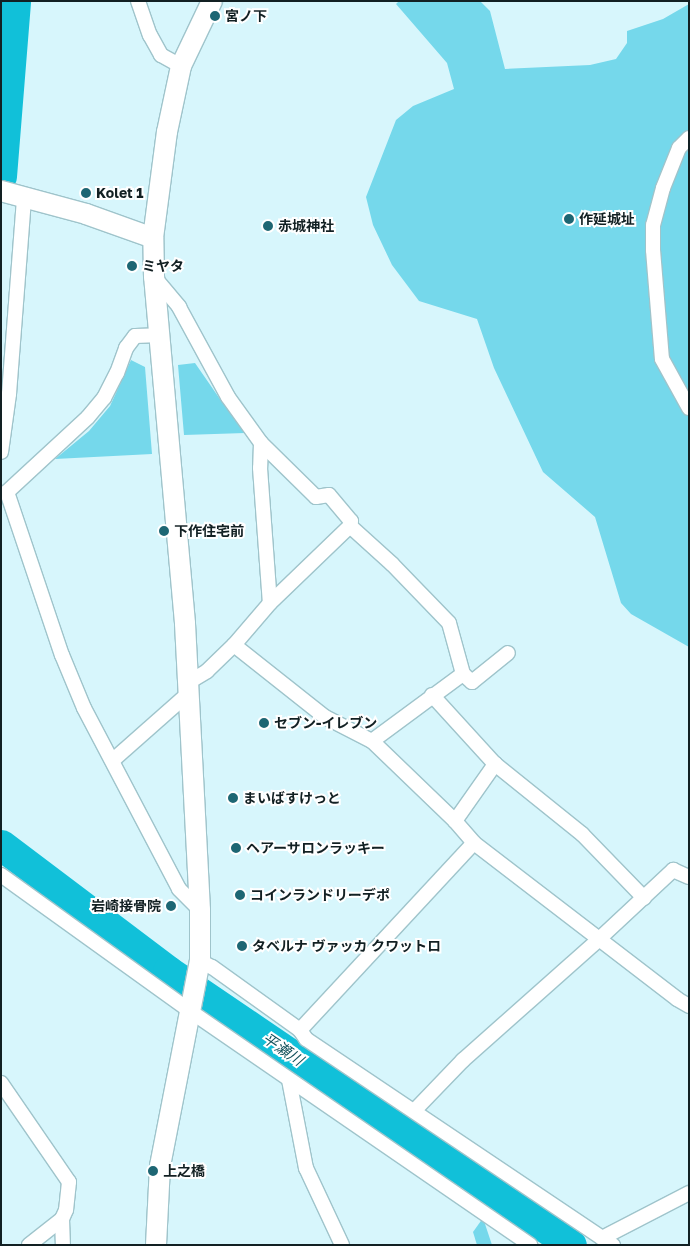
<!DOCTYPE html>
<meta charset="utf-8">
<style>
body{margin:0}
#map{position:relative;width:690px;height:1246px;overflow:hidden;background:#d7f6fc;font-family:"Golos Text","Noto Sans JP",sans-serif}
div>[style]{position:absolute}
.green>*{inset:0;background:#75d8eb}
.river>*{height:31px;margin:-15.5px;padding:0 15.5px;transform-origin:15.5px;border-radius:15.5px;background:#11c0d9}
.roads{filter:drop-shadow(1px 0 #9fc4cb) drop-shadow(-1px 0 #9fc4cb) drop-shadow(0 1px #9fc4cb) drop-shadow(0 -1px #9fc4cb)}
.street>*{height:14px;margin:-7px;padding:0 7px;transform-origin:7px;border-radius:7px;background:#fff}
.secondary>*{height:20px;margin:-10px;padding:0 10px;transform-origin:10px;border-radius:10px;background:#fff}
.dots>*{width:14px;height:14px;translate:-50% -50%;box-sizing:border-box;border:2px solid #fff;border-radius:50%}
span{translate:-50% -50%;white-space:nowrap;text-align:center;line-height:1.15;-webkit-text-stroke:4px #fff;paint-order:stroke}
.poi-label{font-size:14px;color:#122023;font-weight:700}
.left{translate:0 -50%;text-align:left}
.right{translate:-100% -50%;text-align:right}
.water-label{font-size:15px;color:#12515b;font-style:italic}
.frame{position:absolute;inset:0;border:2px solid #122023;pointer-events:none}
</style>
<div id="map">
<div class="green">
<div style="clip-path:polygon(399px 1px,480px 1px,490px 11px,505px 69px,590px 65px,616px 59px,627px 43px,627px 31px,663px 19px,689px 4px,689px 647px,631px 614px,621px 603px,595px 517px,543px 472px,494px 368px,477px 319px,419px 301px,392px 265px,373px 225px,366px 197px,396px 120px,413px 106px,454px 89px,447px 63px,396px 4px)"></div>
<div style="clip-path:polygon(131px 360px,145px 367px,152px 454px,55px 459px,89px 431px,110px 406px)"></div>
<div style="clip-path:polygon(195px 363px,222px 402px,245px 433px,184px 435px,178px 365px)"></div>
<div style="clip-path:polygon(483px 1218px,492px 1245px,477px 1245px,473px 1232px)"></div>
</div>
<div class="river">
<div style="left:1px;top:176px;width:176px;rotate:-85.4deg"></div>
<div style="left:1px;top:845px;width:209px;rotate:37deg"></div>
<div style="left:168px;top:971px;width:487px;rotate:34.2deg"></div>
</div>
<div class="roads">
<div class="street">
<div style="left:138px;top:1px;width:36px;rotate:71deg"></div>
<div style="left:150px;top:35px;width:23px;rotate:61deg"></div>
<div style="left:161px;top:55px;width:23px;rotate:29deg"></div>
<div style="left:689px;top:138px;width:14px;rotate:135deg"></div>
<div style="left:679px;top:148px;width:43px;rotate:111.8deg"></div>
<div style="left:663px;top:188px;width:38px;rotate:105deg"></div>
<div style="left:653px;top:225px;width:25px;rotate:90deg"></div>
<div style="left:653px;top:250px;width:109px;rotate:85.3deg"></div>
<div style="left:662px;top:359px;width:56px;rotate:61.1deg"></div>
<div style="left:155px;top:278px;width:38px;rotate:50deg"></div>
<div style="left:179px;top:307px;width:102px;rotate:61.4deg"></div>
<div style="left:228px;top:397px;width:57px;rotate:54.3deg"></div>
<div style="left:261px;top:443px;width:77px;rotate:44.5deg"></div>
<div style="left:316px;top:497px;width:13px;rotate:-9deg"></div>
<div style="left:329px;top:495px;width:34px;rotate:50deg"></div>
<div style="left:351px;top:521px;width:5px;rotate:101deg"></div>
<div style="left:350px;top:526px;width:57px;rotate:42.1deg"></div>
<div style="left:392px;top:564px;width:82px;rotate:46deg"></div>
<div style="left:449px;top:623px;width:53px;rotate:74.6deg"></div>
<div style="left:261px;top:443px;width:25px;rotate:92deg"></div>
<div style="left:260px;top:468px;width:135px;rotate:85.8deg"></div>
<div style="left:1px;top:452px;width:59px;rotate:-82.1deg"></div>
<div style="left:9px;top:394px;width:196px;rotate:-85.6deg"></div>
<div style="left:7px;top:492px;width:172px;rotate:71.4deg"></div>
<div style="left:62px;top:655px;width:57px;rotate:67.5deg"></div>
<div style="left:84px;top:708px;width:204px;rotate:62.3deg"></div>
<div style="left:179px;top:889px;width:30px;rotate:45deg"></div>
<div style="left:7px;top:492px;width:110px;rotate:-42.8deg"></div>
<div style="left:88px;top:417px;width:25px;rotate:-50deg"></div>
<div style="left:104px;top:398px;width:28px;rotate:-63deg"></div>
<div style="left:117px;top:373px;width:27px;rotate:-70deg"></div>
<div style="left:126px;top:348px;width:15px;rotate:-53deg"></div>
<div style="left:135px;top:336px;width:25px;rotate:-2deg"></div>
<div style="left:234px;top:645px;width:116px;rotate:38.4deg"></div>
<div style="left:325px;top:717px;width:53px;rotate:27.1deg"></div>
<div style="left:372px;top:741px;width:115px;rotate:43.9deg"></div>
<div style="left:455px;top:821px;width:29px;rotate:49deg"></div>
<div style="left:474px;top:843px;width:256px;rotate:37.5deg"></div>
<div style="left:677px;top:999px;width:14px;rotate:30deg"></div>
<div style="left:189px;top:682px;width:21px;rotate:-31deg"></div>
<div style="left:207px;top:671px;width:37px;rotate:-44deg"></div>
<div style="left:234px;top:645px;width:55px;rotate:-49.4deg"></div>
<div style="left:270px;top:603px;width:111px;rotate:-43.9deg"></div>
<div style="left:432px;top:695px;width:93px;rotate:47.6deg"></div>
<div style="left:495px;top:764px;width:112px;rotate:38.8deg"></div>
<div style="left:582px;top:834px;width:89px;rotate:45.9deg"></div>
<div style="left:372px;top:741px;width:113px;rotate:-36.4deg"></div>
<div style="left:463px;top:674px;width:12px;rotate:42deg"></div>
<div style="left:472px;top:682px;width:46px;rotate:-38.9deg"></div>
<div style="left:113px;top:760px;width:101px;rotate:-41.4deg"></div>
<div style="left:455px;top:821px;width:70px;rotate:-54.9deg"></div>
<div style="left:1px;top:875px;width:233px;rotate:35.7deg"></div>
<div style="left:190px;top:1011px;width:413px;rotate:34.5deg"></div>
<div style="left:200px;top:961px;width:13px;rotate:27deg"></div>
<div style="left:212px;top:967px;width:108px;rotate:35.6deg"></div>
<div style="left:300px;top:1030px;width:11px;rotate:56deg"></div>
<div style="left:306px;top:1039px;width:370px;rotate:33.9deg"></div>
<div style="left:300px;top:1030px;width:255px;rotate:-47.1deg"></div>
<div style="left:289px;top:1080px;width:90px;rotate:79.1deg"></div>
<div style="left:306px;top:1168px;width:85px;rotate:64.9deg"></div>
<div style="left:1px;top:1083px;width:120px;rotate:55.5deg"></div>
<div style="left:69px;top:1182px;width:28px;rotate:96deg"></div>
<div style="left:66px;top:1210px;width:10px;rotate:114deg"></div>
<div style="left:62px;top:1219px;width:26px;rotate:88deg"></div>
<div style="left:414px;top:1111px;width:71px;rotate:-46.1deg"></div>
<div style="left:463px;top:1060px;width:181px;rotate:-41.6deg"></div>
<div style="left:598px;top:940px;width:103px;rotate:-43deg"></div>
<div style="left:673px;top:870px;width:17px;rotate:24deg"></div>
<div style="left:602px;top:1238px;width:98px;rotate:-27.3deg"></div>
<div style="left:29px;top:1245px;width:42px;rotate:-38.2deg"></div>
</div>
<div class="secondary">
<div style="left:1px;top:191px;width:88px;rotate:15.1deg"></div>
<div style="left:86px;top:214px;width:71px;rotate:19.7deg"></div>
<div style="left:156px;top:1245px;width:79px;rotate:-87.1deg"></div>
<div style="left:160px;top:1166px;width:209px;rotate:-79deg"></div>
<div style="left:200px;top:961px;width:51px;rotate:-90deg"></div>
<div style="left:200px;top:910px;width:287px;rotate:-93deg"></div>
<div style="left:185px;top:623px;width:347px;rotate:-95.1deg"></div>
<div style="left:154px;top:277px;width:39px;rotate:-91deg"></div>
<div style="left:153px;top:238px;width:107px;rotate:-82.5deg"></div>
<div style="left:167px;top:132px;width:67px;rotate:-78deg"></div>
<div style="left:181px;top:66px;width:72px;rotate:-64.5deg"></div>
</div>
</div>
<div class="dots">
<div style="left:215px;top:16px;background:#1d6673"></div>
<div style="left:86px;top:193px;background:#1d6673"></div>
<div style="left:569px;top:219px;background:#1d6673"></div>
<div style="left:268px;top:226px;background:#1d6673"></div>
<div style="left:132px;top:266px;background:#1d6673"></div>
<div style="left:164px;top:531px;background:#1d6673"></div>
<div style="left:264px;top:723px;background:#1d6673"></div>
<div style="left:233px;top:798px;background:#1d6673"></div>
<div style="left:236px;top:848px;background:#1d6673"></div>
<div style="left:240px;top:895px;background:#1d6673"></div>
<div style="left:171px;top:906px;background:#1d6673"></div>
<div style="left:242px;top:946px;background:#1d6673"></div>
<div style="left:153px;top:1171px;background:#1d6673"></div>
</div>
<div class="poi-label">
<span class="left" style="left:225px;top:16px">宮ノ下</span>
<span class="left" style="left:96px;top:193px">Kolet 1</span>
<span class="left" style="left:579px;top:219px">作延城址</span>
<span class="left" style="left:278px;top:226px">赤城神社</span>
<span class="left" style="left:142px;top:266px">ミヤタ</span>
<span class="left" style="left:174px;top:531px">下作住宅前</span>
<span class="left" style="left:274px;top:723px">セブン-イレブン</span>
<span class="left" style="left:243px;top:798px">まいばすけっと</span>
<span class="left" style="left:246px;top:848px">ヘアーサロンラッキー</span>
<span class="left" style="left:250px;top:895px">コインランドリーデポ</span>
<span class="right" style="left:161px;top:906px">岩崎接骨院</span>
<span class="left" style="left:252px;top:946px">タベルナ ヴァッカ クワットロ</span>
<span class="left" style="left:163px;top:1171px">上之橋</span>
</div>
<div class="water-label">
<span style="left:283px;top:1049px;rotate:34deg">平瀬川</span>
</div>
<div class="frame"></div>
</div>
